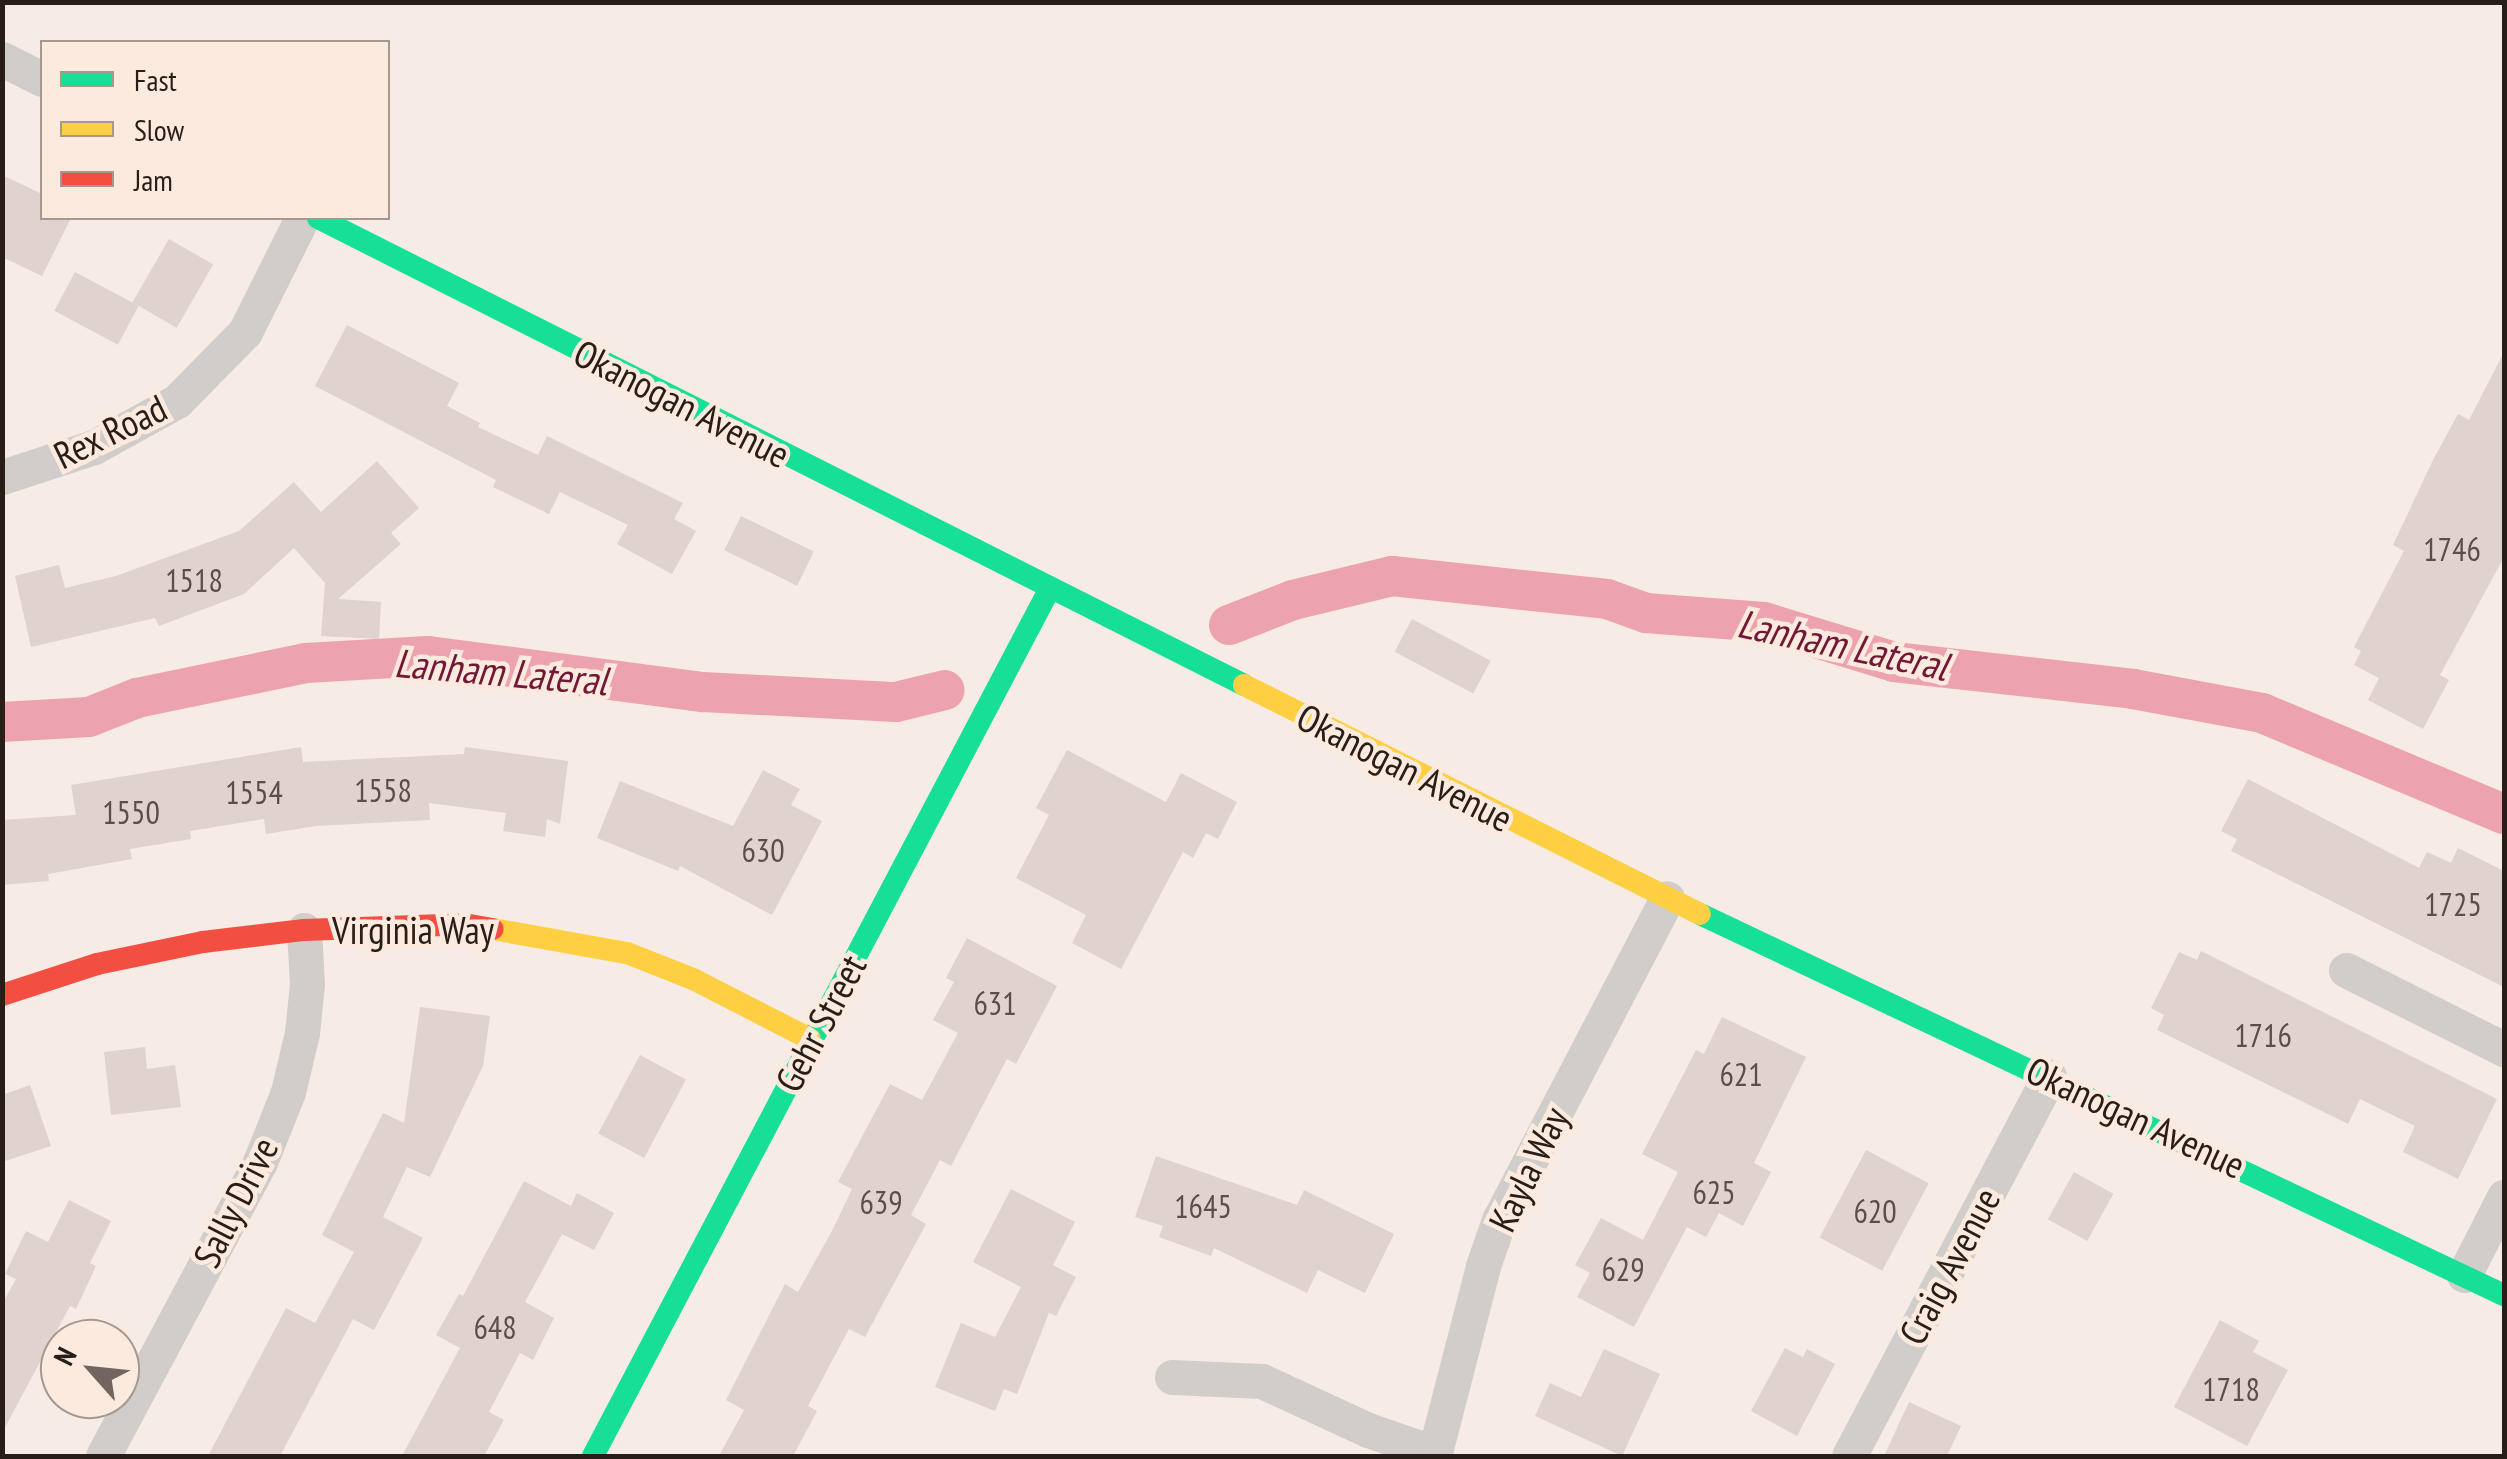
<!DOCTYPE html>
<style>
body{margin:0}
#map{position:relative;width:2507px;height:1459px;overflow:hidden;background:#f6ebe5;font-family:"PT Sans Narrow",sans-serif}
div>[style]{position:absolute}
.canal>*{height:40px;margin:-20px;padding:0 20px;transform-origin:20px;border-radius:20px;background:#eda2b0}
.building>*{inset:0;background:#e0d2cf;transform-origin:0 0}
.street>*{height:35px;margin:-17.5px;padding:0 17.5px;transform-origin:17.5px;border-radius:17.5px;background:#d1cdcb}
.fast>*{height:22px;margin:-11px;padding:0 11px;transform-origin:11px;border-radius:11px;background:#16e098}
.slow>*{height:22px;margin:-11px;padding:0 11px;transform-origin:11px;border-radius:11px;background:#ffcf43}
.jam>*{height:22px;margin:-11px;padding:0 11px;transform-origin:11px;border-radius:11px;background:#f24e42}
span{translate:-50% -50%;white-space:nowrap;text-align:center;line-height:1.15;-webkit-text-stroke:9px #fceadf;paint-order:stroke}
.number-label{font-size:32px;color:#594e48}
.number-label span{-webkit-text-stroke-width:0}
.street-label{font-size:38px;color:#281e17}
.water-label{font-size:40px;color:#721735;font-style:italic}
.frame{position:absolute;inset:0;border:5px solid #281e17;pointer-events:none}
.legend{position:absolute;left:40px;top:40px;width:350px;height:180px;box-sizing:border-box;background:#fceadf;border:2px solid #a7988f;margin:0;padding:12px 18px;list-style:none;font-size:30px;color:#281e17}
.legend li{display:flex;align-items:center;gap:20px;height:50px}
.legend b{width:50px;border:2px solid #a7988f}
.north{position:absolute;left:40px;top:1319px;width:100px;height:100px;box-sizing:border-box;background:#fceadf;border:2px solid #a7988f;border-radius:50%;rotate:297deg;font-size:28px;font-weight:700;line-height:40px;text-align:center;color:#281e17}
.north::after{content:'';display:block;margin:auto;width:35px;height:45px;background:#70665f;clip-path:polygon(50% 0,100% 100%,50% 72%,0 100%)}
</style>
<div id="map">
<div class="canal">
<div style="left:1229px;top:625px;width:69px;rotate:-21.3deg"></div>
<div style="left:1293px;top:600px;width:102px;rotate:-13.6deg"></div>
<div style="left:1392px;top:576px;width:216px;rotate:6.1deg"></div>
<div style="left:1607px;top:599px;width:41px;rotate:19.7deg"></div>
<div style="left:1646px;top:613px;width:118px;rotate:4.4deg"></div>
<div style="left:1764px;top:622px;width:136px;rotate:17.1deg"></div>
<div style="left:1894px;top:662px;width:241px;rotate:6.4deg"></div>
<div style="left:2133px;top:689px;width:131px;rotate:10.5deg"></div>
<div style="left:2262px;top:713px;width:262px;rotate:22.7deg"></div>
<div style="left:2px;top:722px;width:87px;rotate:-3.3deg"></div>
<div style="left:89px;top:717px;width:52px;rotate:-21.6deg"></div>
<div style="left:137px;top:698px;width:173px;rotate:-11.7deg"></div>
<div style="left:306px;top:663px;width:122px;rotate:-3.3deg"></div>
<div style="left:428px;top:656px;width:277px;rotate:7.5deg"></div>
<div style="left:703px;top:692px;width:193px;rotate:3deg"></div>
<div style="left:896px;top:702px;width:50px;rotate:-13.8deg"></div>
</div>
<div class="building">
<div style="clip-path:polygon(2px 175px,42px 194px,42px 218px,71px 218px,42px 276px,2px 257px)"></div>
<div style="left:169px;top:239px;width:51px;height:73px;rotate:30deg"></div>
<div style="left:75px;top:272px;width:72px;height:44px;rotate:28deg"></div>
<div style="clip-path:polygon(347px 325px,459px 383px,447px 406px,480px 423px,478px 427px,538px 455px,547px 436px,683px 503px,674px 519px,696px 531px,672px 574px,617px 544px,628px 525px,560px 492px,549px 514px,493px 487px,496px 480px,315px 386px)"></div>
<div style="clip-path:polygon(2504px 352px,2504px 557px,2440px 675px,2449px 680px,2423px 729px,2368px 700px,2379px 678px,2354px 665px,2361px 651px,2354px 647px,2404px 551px,2393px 545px,2433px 460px,2458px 414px,2469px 420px)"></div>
<div style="clip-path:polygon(377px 461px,419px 508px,391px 533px,401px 544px,338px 599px,381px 602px,379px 639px,321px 636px,325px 583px,294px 548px,244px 594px,159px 626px,155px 618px,31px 647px,15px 576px,59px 565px,65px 588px,116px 576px,239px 531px,294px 482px,321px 512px)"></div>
<div style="left:741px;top:516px;width:81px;height:38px;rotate:26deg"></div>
<div style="left:1412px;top:619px;width:89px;height:37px;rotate:28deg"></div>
<div style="clip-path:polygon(301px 747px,303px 762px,464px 754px,465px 747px,568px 761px,560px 824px,547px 819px,545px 837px,503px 831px,506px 813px,429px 803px,430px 820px,316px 826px,266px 834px,264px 819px,190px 831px,191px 839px,130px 849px,132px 859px,48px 874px,49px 881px,2px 885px,2px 820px,76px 815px,71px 785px)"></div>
<div style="clip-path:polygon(1067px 750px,1166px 802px,1181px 773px,1237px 802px,1218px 839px,1206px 833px,1193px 858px,1183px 852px,1121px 969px,1072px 943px,1086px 915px,1016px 878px,1049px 815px,1036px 808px)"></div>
<div style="clip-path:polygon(763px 770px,800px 789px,791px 805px,822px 821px,772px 915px,680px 866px,678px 871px,597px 838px,620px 781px,733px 826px)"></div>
<div style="clip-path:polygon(2248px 779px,2419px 868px,2427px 852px,2451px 863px,2458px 848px,2504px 871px,2504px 987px,2231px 851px,2237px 839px,2221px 831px)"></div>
<div style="clip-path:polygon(967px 938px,1057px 986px,1016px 1064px,1007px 1059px,951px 1166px,940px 1160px,911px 1215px,926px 1224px,865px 1337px,849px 1329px,808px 1406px,817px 1411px,793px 1456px,719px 1456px,744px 1410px,726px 1400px,785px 1284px,798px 1292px,833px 1229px,852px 1189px,838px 1182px,890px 1084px,922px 1100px,958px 1033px,933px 1020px,954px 982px,946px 978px)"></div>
<div style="clip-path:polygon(2201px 951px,2497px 1099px,2458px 1179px,2403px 1152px,2415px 1126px,2360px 1099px,2348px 1124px,2157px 1030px,2164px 1015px,2151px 1008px,2179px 952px,2197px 960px)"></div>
<div style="clip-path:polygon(420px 1007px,490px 1016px,483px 1066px,430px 1177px,407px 1167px,383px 1217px,423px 1238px,374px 1330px,353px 1319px,280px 1456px,208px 1456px,286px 1308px,315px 1323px,354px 1252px,322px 1235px,383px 1113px,404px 1123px)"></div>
<div style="clip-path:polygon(1722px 1017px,1806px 1057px,1754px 1163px,1771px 1172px,1743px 1226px,1719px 1213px,1706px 1237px,1687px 1227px,1634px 1327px,1577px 1297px,1590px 1273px,1575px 1265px,1601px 1218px,1643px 1240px,1678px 1172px,1642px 1154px,1696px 1050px,1704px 1054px)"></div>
<div style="clip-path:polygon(145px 1047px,147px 1069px,175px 1065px,181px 1107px,111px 1115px,104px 1052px)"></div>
<div style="left:640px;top:1055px;width:52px;height:89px;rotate:28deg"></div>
<div style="clip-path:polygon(30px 1085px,51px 1146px,2px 1162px,2px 1095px)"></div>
<div style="left:1866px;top:1150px;width:71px;height:99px;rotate:28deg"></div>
<div style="clip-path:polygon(1156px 1156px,1297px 1205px,1304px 1190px,1394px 1234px,1365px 1293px,1318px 1270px,1307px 1293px,1214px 1248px,1211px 1256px,1159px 1237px,1163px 1226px,1135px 1217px)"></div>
<div style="left:2074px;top:1172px;width:45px;height:54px;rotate:29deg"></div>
<div style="clip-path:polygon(524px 1181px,571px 1206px,577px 1193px,614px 1213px,594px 1250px,562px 1234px,525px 1302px,554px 1318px,533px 1360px,520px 1353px,489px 1412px,504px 1420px,484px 1456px,402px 1456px,460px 1348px,436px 1335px,459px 1294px,463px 1296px)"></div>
<div style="clip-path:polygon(1011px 1189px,1075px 1222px,1053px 1265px,1076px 1277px,1056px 1316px,1049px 1313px,1017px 1394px,1004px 1389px,995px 1411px,935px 1387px,961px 1323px,995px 1337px,1021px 1287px,973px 1262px)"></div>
<div style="clip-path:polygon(69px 1200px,111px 1221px,90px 1263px,96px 1266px,76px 1309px,70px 1306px,2px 1433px,2px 1304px,16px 1279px,5px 1274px,26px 1231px,48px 1242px)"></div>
<div style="clip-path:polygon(2220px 1320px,2259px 1341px,2253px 1352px,2288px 1370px,2247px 1446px,2174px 1407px)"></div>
<div style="clip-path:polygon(1785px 1348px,1803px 1357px,1807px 1349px,1835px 1364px,1797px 1436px,1751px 1411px)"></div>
<div style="clip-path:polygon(1604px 1349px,1660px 1374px,1622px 1456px,1535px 1416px,1550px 1383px,1581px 1397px)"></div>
<div style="clip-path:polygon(1909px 1402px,1961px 1426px,1947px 1456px,1884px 1456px)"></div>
</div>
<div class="street">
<div style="left:2px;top:59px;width:45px;rotate:26.6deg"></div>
<div style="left:2px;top:477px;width:97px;rotate:-18.1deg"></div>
<div style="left:94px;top:447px;width:95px;rotate:-29deg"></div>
<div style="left:177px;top:401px;width:97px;rotate:-45.4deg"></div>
<div style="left:245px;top:332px;width:127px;rotate:-63.4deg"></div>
<div style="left:2346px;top:970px;width:177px;rotate:26.6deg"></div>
<div style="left:2464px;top:1275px;width:88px;rotate:-62.9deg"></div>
<div style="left:1172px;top:1377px;width:90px;rotate:2.5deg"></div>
<div style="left:1262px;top:1381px;width:117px;rotate:24.8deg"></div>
<div style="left:1368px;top:1430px;width:71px;rotate:18.9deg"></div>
<div style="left:103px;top:1456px;width:333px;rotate:-61.9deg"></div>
<div style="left:260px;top:1162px;width:75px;rotate:-68.2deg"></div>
<div style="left:288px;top:1092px;width:61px;rotate:-76.7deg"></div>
<div style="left:302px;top:1033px;width:49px;rotate:-84.2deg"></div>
<div style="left:307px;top:984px;width:54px;rotate:-93.2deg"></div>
<div style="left:1434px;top:1456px;width:196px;rotate:-75.5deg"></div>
<div style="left:1483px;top:1266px;width:49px;rotate:-70.8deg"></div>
<div style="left:1499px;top:1220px;width:363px;rotate:-62.4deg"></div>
<div style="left:1849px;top:1456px;width:429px;rotate:-62.2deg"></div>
</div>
<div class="fast">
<div style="left:318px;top:218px;width:1037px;rotate:26.76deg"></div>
<div style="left:1700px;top:914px;width:890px;rotate:25.36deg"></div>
<div style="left:593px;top:1456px;width:979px;rotate:-62.23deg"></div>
</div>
<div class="slow">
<div style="left:1244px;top:685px;width:510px;rotate:26.67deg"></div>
<div style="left:493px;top:929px;width:136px;rotate:10.2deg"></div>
<div style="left:627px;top:953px;width:71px;rotate:21.5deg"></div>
<div style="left:693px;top:979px;width:131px;rotate:27.1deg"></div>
</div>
<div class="jam">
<div style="left:2px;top:995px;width:100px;rotate:-18.1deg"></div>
<div style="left:97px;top:964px;width:108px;rotate:-11.7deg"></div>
<div style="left:203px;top:942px;width:102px;rotate:-6.8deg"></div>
<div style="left:304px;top:930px;width:160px;rotate:-2.1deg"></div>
<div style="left:464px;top:924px;width:29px;rotate:10deg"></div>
</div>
<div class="number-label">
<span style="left:2452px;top:549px">1746</span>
<span style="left:194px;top:580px">1518</span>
<span style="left:383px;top:790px">1558</span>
<span style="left:254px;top:792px">1554</span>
<span style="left:131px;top:812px">1550</span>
<span style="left:763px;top:850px">630</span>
<span style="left:2453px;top:904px">1725</span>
<span style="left:995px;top:1003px">631</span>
<span style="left:2263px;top:1035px">1716</span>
<span style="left:1741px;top:1074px">621</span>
<span style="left:1714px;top:1192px">625</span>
<span style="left:881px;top:1202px">639</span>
<span style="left:1203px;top:1206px">1645</span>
<span style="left:1875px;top:1211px">620</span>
<span style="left:1623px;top:1269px">629</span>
<span style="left:495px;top:1327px">648</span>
<span style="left:2231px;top:1389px">1718</span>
</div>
<div class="street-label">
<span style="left:682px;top:403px;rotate:27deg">Okanogan Avenue</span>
<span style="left:110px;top:431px;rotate:-26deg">Rex Road</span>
<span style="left:1405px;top:767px;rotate:27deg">Okanogan Avenue</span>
<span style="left:413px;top:930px">Virginia Way</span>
<span style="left:820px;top:1023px;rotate:-62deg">Gehr Street</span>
<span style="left:2136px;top:1117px;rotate:25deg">Okanogan Avenue</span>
<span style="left:1528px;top:1169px;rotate:-64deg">Kayla Way</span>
<span style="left:235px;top:1202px;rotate:-63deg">Sally Drive</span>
<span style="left:1949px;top:1266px;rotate:-62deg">Craig Avenue</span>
</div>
<div class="water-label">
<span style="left:1843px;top:644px;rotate:12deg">Lanham Lateral</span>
<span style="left:501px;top:671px;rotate:5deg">Lanham Lateral</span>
</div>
<div class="frame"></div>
<ul class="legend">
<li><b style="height:12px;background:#16e098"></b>Fast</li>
<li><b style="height:12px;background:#ffcf43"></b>Slow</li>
<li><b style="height:12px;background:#f24e42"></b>Jam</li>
</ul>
<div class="north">N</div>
</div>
